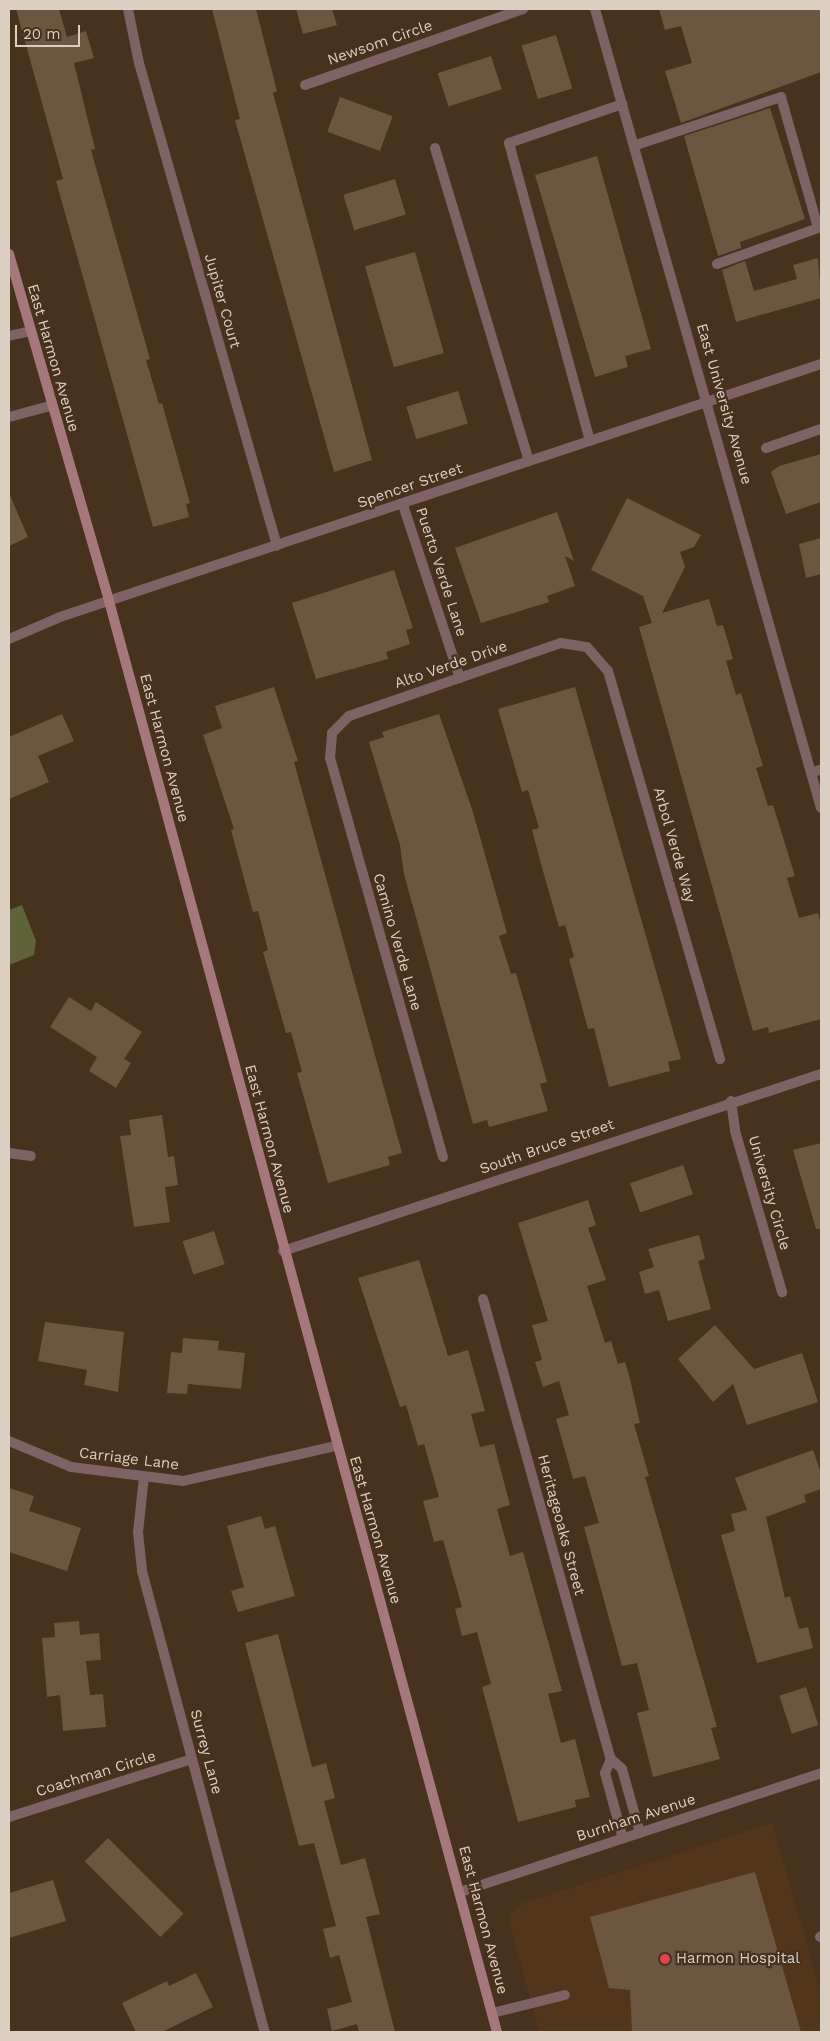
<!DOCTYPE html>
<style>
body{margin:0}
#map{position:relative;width:830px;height:2041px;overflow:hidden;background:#47321d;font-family:"Work Sans",sans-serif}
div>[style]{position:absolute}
.built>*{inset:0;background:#51361b}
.green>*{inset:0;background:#60623a}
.building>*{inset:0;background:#6d5640;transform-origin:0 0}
.service>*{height:10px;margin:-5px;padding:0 5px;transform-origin:5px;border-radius:5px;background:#7e6264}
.minor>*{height:10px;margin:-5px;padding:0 5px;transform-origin:5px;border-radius:5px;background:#7e6264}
.tertiary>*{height:10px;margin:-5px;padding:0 5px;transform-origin:5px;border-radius:5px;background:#7e6264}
.secondary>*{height:10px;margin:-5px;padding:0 5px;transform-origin:5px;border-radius:5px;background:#a5797c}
.dots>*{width:14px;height:14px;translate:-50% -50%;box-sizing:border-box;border:2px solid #47321d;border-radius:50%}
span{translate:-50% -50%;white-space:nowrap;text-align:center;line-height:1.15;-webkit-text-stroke:4.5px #47321d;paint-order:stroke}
.street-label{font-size:15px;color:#dccfc2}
.poi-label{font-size:15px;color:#dccfc2}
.left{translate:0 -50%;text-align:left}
.frame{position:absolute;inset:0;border:10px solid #dccfc2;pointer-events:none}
.scale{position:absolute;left:15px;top:25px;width:65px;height:22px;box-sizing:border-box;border:2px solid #dccfc2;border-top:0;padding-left:6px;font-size:15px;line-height:18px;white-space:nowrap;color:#dccfc2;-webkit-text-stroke:4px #47321d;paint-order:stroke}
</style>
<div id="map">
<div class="built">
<div style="clip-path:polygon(772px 1823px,821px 1993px,821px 2032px,539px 2032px,510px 1925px,511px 1913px,524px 1903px)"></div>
</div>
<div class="green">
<div style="clip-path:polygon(22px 905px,36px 941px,34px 955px,9px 965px,9px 910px)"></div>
</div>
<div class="building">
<div style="clip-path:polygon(16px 9px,59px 9px,67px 37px,86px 31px,94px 58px,74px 63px,95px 149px,91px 150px,150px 359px,146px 360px,154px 387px,159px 404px,162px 403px,190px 503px,186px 504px,189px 517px,153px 527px,56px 181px,63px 179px)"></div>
<div style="clip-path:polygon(212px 9px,256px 9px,277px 91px,273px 93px,372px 460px,334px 472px,235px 120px,240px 119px)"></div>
<div style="clip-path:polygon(296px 9px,332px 9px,337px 25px,303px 34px)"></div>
<div style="clip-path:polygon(659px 9px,821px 9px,821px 72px,681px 123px,665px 71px,692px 63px,681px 26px,665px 30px)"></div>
<div style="left:556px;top:35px;width:56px;height:36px;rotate:73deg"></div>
<div style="left:491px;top:56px;width:35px;height:56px;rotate:72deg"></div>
<div style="left:340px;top:97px;width:56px;height:37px;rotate:20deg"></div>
<div style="clip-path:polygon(770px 108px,805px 219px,740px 242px,741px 248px,718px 256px,684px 136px)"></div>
<div style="clip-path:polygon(597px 156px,651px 349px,625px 356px,628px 367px,595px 377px,535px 175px)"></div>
<div style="left:395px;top:179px;width:37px;height:54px;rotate:73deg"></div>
<div style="left:415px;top:252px;width:105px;height:52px;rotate:74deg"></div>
<div style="clip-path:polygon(818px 258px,821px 298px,736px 322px,722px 270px,745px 261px,754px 291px,797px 279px,793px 265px)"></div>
<div style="left:458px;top:391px;width:34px;height:54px;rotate:73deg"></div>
<div style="clip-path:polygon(821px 454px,821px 502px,786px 514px,771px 472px,779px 466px)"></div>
<div style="clip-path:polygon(9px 493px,28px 537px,9px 546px)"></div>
<div style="clip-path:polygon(627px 498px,701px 535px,694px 547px,680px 552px,685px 567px,662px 613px,709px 599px,717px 626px,723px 625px,733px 659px,726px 661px,736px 695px,741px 693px,763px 766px,756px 768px,768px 806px,773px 805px,795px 876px,787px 878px,799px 918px,818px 913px,821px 924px,821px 1019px,769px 1033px,768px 1027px,753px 1031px,639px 627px,652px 623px,643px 596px,591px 570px)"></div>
<div style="clip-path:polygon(557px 512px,574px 561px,565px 556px,575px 586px,547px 596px,549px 602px,481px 623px,455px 548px)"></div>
<div style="clip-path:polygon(821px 538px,821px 574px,806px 578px,799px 544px)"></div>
<div style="clip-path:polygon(394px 570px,413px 628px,406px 630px,410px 644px,386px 652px,388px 659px,316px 679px,292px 603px)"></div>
<div style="clip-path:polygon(274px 687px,298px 761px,294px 762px,402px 1153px,388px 1157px,390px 1165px,328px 1183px,297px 1073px,302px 1072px,291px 1032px,286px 1033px,263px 952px,268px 950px,258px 911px,253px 912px,231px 830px,234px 829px,203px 735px,222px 728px,215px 706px)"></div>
<div style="clip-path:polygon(575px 687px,681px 1059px,668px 1062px,670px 1071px,609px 1087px,594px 1028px,588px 1029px,569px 959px,574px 957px,565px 925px,559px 927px,541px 864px,532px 830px,539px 828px,528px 790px,522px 792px,498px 709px)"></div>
<div style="clip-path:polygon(62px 714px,74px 741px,38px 756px,49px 782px,9px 799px,9px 737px)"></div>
<div style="clip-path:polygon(439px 714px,473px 812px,507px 933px,499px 936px,511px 974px,516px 973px,547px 1082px,540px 1084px,548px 1111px,489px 1127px,487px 1120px,473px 1124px,404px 874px,400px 845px,369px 742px,384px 737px,382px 732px)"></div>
<div style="clip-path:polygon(69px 997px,91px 1011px,96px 1002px,142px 1032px,124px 1059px,131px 1063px,116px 1088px,89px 1071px,97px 1057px,50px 1027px)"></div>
<div style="clip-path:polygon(162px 1115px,168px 1157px,174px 1156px,178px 1185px,165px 1187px,170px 1222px,134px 1227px,120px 1136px,131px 1135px,129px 1120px)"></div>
<div style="clip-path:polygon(821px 1143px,821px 1229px,816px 1229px,793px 1150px)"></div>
<div style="left:683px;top:1165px;width:31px;height:56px;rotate:71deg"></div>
<div style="clip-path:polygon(588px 1200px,596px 1225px,588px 1228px,606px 1280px,587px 1286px,605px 1343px,611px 1341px,618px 1364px,625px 1362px,630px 1379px,640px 1423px,634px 1424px,649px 1476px,645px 1477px,717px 1727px,711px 1728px,720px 1759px,653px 1777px,637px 1713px,649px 1710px,637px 1663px,622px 1666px,584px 1527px,599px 1523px,585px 1476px,573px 1479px,556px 1419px,569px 1415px,559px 1381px,543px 1387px,535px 1362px,542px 1360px,532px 1325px,548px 1321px,518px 1223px)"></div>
<div style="left:214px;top:1231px;width:35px;height:33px;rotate:72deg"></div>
<div style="clip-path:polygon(699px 1235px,705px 1259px,698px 1261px,711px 1309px,668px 1321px,659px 1290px,645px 1294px,639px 1272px,654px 1267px,648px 1249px)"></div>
<div style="clip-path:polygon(419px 1260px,448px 1356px,468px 1350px,485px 1411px,471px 1414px,480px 1447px,494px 1444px,510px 1505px,497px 1509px,510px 1556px,523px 1552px,562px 1691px,548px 1694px,557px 1728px,561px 1743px,575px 1739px,590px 1797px,575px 1800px,576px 1807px,518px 1822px,482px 1687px,491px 1684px,477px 1632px,462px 1636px,455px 1609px,462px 1607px,443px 1540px,434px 1542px,423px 1501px,439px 1497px,424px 1444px,418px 1446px,406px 1405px,400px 1407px,358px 1278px)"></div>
<div style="clip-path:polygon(45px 1322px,124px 1332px,118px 1392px,84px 1385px,87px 1370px,38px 1361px)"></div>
<div style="clip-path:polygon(715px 1325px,754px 1369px,802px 1353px,818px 1402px,747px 1425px,733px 1384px,713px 1402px,678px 1359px)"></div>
<div style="clip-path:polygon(183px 1338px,219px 1341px,218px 1350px,245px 1353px,241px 1389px,188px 1384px,187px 1394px,167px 1393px,171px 1352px,182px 1353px)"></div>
<div style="clip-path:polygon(813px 1450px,821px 1473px,821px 1489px,804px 1495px,806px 1502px,766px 1517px,785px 1598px,790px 1596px,799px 1629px,808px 1627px,813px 1648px,757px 1663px,721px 1535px,735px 1531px,731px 1514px,747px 1510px,735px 1478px)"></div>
<div style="clip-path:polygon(9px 1488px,34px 1496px,29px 1511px,81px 1528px,67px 1571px,9px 1552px)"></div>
<div style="clip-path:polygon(261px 1516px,265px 1529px,275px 1526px,295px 1596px,238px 1612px,231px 1591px,244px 1587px,227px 1526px)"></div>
<div style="clip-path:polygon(79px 1621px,80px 1635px,99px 1633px,101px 1660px,86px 1661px,90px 1695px,103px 1694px,106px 1727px,63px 1731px,60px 1695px,47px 1697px,42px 1638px,55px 1637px,54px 1623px)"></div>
<div style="clip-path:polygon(278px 1634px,312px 1767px,326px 1763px,335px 1798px,324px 1801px,341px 1865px,365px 1858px,380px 1914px,366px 1917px,395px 2032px,359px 2032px,357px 2024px,332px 2031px,327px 2009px,352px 2002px,339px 1955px,330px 1958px,323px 1929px,336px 1926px,314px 1843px,299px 1846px,245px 1643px)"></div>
<div style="left:806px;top:1687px;width:40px;height:28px;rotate:72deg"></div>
<div style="left:108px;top:1838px;width:107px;height:33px;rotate:45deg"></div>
<div style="clip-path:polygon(755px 1872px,801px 2032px,632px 2032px,630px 1990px,609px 1988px,590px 1917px)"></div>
<div style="clip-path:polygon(53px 1880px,66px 1921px,9px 1938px,9px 1893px)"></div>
<div style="clip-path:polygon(196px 1973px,213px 2007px,162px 2032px,136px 2032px,122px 2003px,167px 1981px,169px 1986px)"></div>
</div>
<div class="service">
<div style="left:128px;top:9px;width:55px;rotate:78.5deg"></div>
<div style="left:636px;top:145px;width:153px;rotate:-18.3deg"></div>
<div style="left:781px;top:97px;width:136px;rotate:74.2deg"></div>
<div style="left:435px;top:148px;width:327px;rotate:73.3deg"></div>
<div style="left:717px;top:264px;width:110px;rotate:-19.6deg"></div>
<div style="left:9px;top:336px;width:22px;rotate:-13deg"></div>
<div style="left:9px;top:417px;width:42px;rotate:-15deg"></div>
<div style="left:590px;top:441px;width:309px;rotate:-105.2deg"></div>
<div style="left:509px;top:143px;width:120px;rotate:-19deg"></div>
<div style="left:766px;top:448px;width:58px;rotate:-19.1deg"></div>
<div style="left:812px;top:772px;width:9px;rotate:-13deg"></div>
<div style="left:492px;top:2013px;width:75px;rotate:-13.9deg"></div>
</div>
<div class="minor">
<div style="left:595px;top:9px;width:830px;rotate:74.21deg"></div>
<div style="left:139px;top:63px;width:502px;rotate:74.05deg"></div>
<div style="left:305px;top:85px;width:231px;rotate:-19.2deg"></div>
<div style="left:403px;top:505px;width:182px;rotate:71.8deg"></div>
<div style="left:731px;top:1101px;width:30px;rotate:82deg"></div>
<div style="left:735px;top:1131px;width:168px;rotate:73.7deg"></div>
<div style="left:9px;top:1153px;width:22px;rotate:8deg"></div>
<div style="left:443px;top:1157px;width:415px;rotate:-105.8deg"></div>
<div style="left:330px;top:758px;width:25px;rotate:-85deg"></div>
<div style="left:332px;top:733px;width:24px;rotate:-45deg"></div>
<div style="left:349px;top:716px;width:224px;rotate:-19deg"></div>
<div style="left:561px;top:643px;width:26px;rotate:9deg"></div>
<div style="left:587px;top:647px;width:32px;rotate:49deg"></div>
<div style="left:608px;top:671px;width:404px;rotate:73.9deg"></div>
<div style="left:283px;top:1251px;width:566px;rotate:-18.21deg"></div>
<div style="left:483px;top:1299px;width:477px;rotate:74.5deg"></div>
<div style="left:611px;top:1759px;width:15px;rotate:42deg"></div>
<div style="left:622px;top:1769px;width:66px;rotate:74.3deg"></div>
<div style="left:9px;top:1441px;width:67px;rotate:22.8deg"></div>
<div style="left:71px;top:1467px;width:113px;rotate:7.1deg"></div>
<div style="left:183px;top:1481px;width:157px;rotate:-12.9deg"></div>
<div style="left:144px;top:1477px;width:55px;rotate:96.2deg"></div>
<div style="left:138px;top:1532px;width:39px;rotate:84deg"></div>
<div style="left:142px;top:1571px;width:477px;rotate:75.1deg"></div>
<div style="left:611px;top:1759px;width:15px;rotate:113deg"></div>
<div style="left:605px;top:1773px;width:68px;rotate:74.7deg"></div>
<div style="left:9px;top:1817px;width:192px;rotate:-17.6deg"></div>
<div style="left:820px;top:1937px;width:1px;rotate:-45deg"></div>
</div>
<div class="tertiary">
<div style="left:9px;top:639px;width:56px;rotate:-23.3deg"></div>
<div style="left:60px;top:617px;width:802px;rotate:-18.39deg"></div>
<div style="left:460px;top:1892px;width:380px;rotate:-18.2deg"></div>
</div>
<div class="secondary">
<div style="left:9px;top:254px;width:361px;rotate:73.9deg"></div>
<div style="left:109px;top:601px;width:1483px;rotate:74.83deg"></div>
</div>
<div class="dots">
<div style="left:665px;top:1959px;background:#e0444e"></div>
</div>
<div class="street-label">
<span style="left:380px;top:43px;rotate:-19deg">Newsom Circle</span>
<span style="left:222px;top:301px;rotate:74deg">Jupiter Court</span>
<span style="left:53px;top:358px;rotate:74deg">East Harmon Avenue</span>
<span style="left:724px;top:404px;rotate:74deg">East University Avenue</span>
<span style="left:410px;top:486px;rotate:-19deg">Spencer Street</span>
<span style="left:441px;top:572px;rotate:72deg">Puerto Verde Lane</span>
<span style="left:451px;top:665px;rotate:-19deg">Alto Verde Drive</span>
<span style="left:164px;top:748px;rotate:75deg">East Harmon Avenue</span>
<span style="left:674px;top:845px;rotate:74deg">Arbol Verde Way</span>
<span style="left:397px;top:942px;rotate:74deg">Camino Verde Lane</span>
<span style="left:269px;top:1139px;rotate:75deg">East Harmon Avenue</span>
<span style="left:547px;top:1147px;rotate:-19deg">South Bruce Street</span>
<span style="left:769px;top:1193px;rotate:74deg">University Circle</span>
<span style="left:129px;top:1459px;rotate:7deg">Carriage Lane</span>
<span style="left:561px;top:1525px;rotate:75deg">Heritageoaks Street</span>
<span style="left:375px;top:1530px;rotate:74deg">East Harmon Avenue</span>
<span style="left:206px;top:1752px;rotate:75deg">Surrey Lane</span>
<span style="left:96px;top:1774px;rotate:-17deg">Coachman Circle</span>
<span style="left:636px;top:1818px;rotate:-18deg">Burnham Avenue</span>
<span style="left:483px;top:1920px;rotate:75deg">East Harmon Avenue</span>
</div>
<div class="poi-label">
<span class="left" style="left:676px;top:1959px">Harmon Hospital</span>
</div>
<div class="frame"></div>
<div class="scale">20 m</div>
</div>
